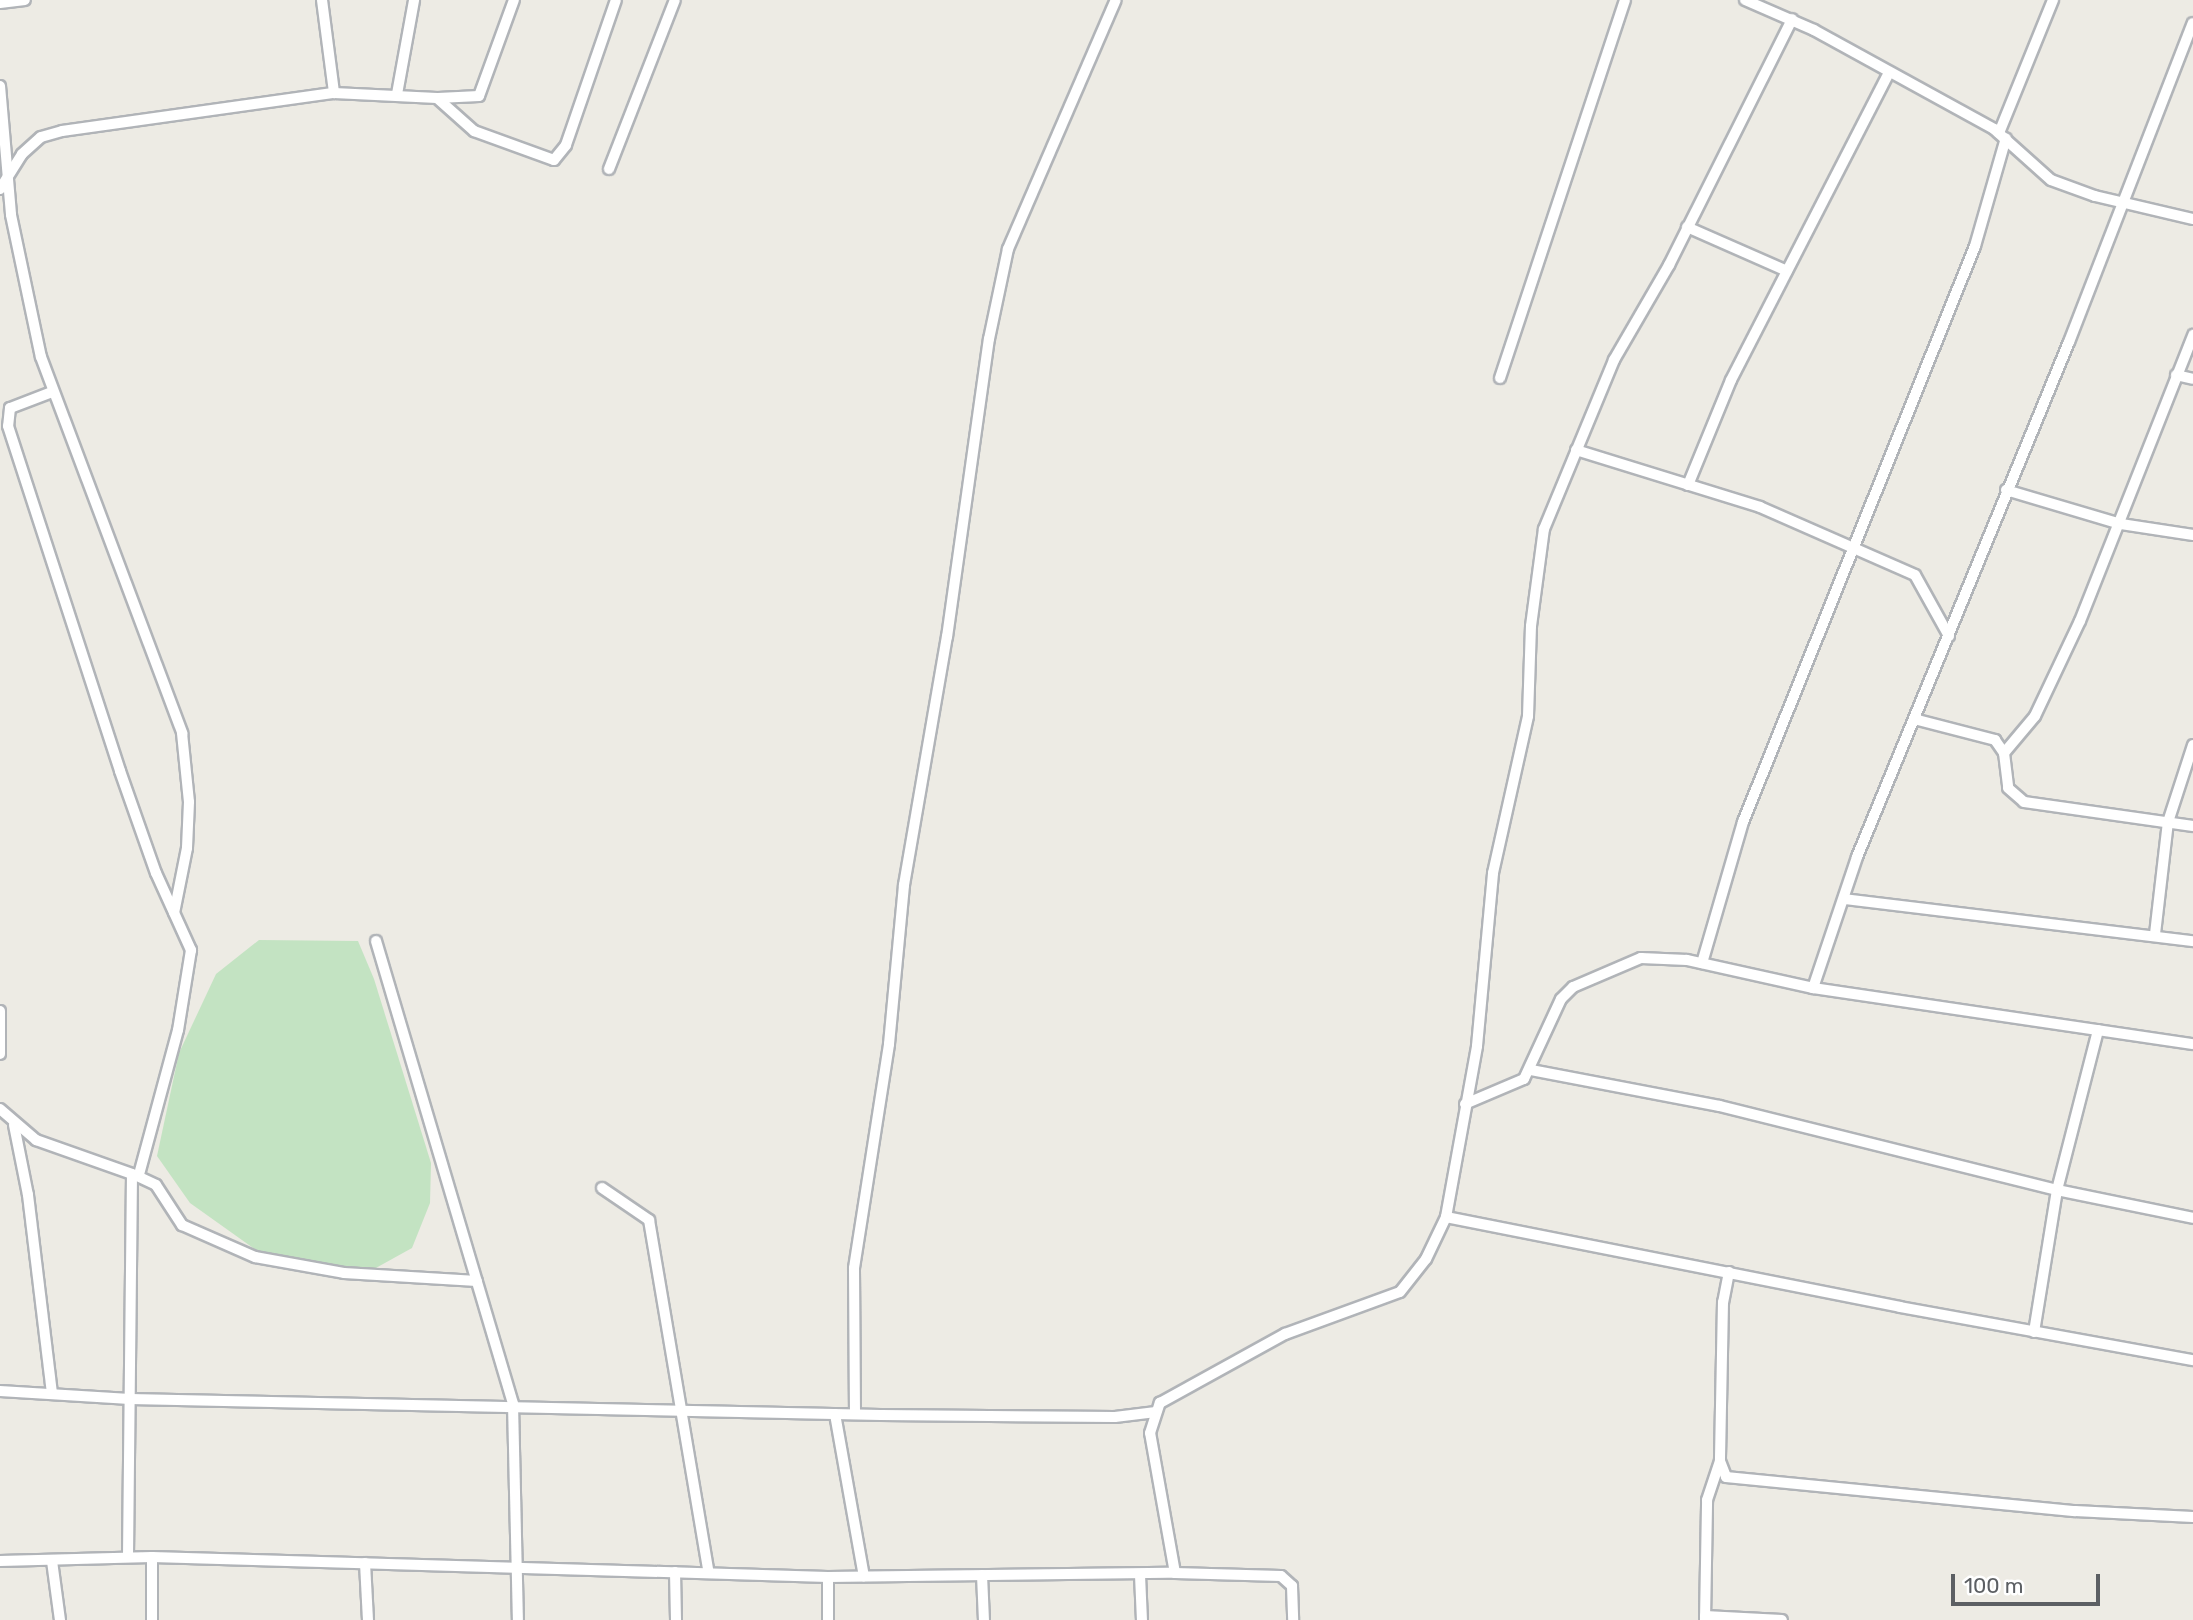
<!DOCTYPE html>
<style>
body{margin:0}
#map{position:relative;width:2193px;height:1620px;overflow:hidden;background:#edebe4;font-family:Rubik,sans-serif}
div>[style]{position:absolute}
.green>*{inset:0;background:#c3e3c2}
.roads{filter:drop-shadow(2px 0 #b1b4b8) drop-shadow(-2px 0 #b1b4b8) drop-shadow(0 2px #b1b4b8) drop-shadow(0 -2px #b1b4b8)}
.minor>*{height:10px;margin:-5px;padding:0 5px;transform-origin:5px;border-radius:5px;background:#fff}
span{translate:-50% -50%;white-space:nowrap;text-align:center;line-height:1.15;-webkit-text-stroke:5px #fff;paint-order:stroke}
.scale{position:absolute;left:1951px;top:1574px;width:149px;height:32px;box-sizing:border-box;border:4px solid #5c5f63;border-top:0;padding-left:9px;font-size:21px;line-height:24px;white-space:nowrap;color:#5c5f63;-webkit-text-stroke:5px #fff;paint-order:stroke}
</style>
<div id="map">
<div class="green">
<div style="clip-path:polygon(259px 940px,358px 941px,374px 979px,431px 1163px,430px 1203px,412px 1248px,374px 1269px,317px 1265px,256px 1250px,190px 1203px,157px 1156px,179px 1053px,216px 974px)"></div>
</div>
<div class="roads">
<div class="minor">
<div style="left:322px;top:0;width:94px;rotate:82.6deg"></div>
<div style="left:1745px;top:0;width:75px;rotate:23.5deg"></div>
<div style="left:1814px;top:30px;width:205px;rotate:28.8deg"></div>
<div style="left:1994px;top:129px;width:76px;rotate:41.8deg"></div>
<div style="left:2051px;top:180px;width:47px;rotate:20deg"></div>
<div style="left:2095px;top:196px;width:101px;rotate:13.2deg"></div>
<div style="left:0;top:3px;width:25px;rotate:-7deg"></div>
<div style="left:0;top:86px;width:129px;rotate:85.1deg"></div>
<div style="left:11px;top:215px;width:145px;rotate:78.1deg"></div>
<div style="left:41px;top:357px;width:402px;rotate:69.4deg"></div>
<div style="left:182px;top:733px;width:69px;rotate:84.2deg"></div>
<div style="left:189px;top:802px;width:46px;rotate:92.5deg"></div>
<div style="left:187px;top:848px;width:66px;rotate:101.3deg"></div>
<div style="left:397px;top:94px;width:96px;rotate:-79.7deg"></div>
<div style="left:438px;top:98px;width:41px;rotate:-2.8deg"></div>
<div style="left:479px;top:96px;width:102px;rotate:-70deg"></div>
<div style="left:1999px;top:133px;width:144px;rotate:-67.9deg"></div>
<div style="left:609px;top:169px;width:181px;rotate:-68.7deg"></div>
<div style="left:0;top:189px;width:41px;rotate:-57.8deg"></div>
<div style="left:22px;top:154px;width:25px;rotate:-42deg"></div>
<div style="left:41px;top:137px;width:22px;rotate:-16deg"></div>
<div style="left:62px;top:131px;width:275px;rotate:-8deg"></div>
<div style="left:334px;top:93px;width:103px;rotate:2.8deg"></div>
<div style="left:437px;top:98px;width:50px;rotate:41.7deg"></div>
<div style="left:474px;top:131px;width:85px;rotate:19.9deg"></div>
<div style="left:554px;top:160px;width:19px;rotate:-51deg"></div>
<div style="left:566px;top:145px;width:153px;rotate:-71deg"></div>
<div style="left:1687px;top:227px;width:109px;rotate:23.7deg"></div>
<div style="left:2176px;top:375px;width:17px;rotate:13deg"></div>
<div style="left:1500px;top:378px;width:398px;rotate:-71.7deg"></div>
<div style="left:52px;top:392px;width:45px;rotate:159.1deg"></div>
<div style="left:10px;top:408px;width:18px;rotate:96deg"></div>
<div style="left:8px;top:426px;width:363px;rotate:72deg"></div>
<div style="left:120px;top:771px;width:108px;rotate:70.6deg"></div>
<div style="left:156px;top:873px;width:85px;rotate:65.6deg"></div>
<div style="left:191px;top:950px;width:81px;rotate:99.2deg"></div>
<div style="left:178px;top:1030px;width:150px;rotate:105.1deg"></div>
<div style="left:1576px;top:450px;width:193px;rotate:17.2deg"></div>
<div style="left:1760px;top:507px;width:169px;rotate:23.7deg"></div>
<div style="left:1915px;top:575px;width:70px;rotate:60.9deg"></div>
<div style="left:1688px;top:485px;width:113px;rotate:-67.7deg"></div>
<div style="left:1731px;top:380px;width:344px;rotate:-62.8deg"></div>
<div style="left:2006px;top:490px;width:120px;rotate:16.5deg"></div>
<div style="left:2121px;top:524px;width:73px;rotate:8.7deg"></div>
<div style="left:1914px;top:719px;width:84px;rotate:14.5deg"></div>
<div style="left:1995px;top:740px;width:16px;rotate:55deg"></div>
<div style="left:2004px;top:753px;width:35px;rotate:83deg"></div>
<div style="left:2008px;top:788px;width:21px;rotate:41deg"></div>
<div style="left:2024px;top:802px;width:171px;rotate:8.1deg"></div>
<div style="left:2004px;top:753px;width:48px;rotate:-50deg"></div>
<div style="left:2035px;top:716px;width:105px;rotate:-64.7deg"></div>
<div style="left:2080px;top:621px;width:308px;rotate:-68.4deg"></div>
<div style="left:1844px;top:899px;width:352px;rotate:6.9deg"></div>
<div style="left:2155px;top:934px;width:113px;rotate:-83.4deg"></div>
<div style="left:2168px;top:822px;width:81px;rotate:-72deg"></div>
<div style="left:376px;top:941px;width:483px;rotate:73.5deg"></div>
<div style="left:513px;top:1404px;width:216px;rotate:88.7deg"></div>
<div style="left:1702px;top:963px;width:147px;rotate:-73.8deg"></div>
<div style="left:1743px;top:822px;width:621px;rotate:-68.06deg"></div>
<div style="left:1975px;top:246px;width:112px;rotate:-74deg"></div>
<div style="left:1813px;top:988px;width:138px;rotate:-71.4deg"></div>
<div style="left:1857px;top:857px;width:557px;rotate:-67.63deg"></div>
<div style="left:2069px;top:342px;width:342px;rotate:-68.8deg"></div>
<div style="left:0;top:1011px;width:43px;rotate:90deg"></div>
<div style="left:1531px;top:1070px;width:192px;rotate:10.8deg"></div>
<div style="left:1720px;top:1106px;width:347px;rotate:14deg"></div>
<div style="left:2057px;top:1190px;width:139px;rotate:11.6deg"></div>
<div style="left:1465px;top:1104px;width:64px;rotate:-23deg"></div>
<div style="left:1524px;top:1079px;width:88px;rotate:-65.2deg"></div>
<div style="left:1561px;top:999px;width:17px;rotate:-45deg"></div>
<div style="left:1573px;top:987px;width:74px;rotate:-23.1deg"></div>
<div style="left:1641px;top:958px;width:46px;rotate:2.5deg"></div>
<div style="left:1687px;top:960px;width:129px;rotate:12.5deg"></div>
<div style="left:1813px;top:988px;width:384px;rotate:8.4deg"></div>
<div style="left:0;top:1109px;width:48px;rotate:40.7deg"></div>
<div style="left:36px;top:1140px;width:102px;rotate:19.5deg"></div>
<div style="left:132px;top:1174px;width:383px;rotate:90.6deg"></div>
<div style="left:14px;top:1125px;width:71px;rotate:78.7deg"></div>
<div style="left:28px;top:1195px;width:200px;rotate:83.1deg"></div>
<div style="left:135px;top:1175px;width:23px;rotate:25deg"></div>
<div style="left:156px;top:1185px;width:48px;rotate:57deg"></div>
<div style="left:182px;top:1225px;width:80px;rotate:23.7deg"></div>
<div style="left:255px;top:1257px;width:90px;rotate:10.2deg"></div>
<div style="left:344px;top:1273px;width:133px;rotate:3.4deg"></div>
<div style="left:602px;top:1188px;width:57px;rotate:34.2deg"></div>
<div style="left:649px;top:1220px;width:358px;rotate:80.4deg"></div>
<div style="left:1446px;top:1217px;width:463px;rotate:11.2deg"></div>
<div style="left:1900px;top:1307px;width:298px;rotate:10.3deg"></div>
<div style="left:1729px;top:1272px;width:31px;rotate:101deg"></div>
<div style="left:1723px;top:1302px;width:159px;rotate:91.1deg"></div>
<div style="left:1720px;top:1461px;width:17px;rotate:69deg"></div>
<div style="left:1726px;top:1477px;width:351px;rotate:5.6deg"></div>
<div style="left:2075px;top:1511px;width:118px;rotate:2.9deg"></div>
<div style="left:2034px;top:1332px;width:144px;rotate:-80.8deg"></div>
<div style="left:2057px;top:1190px;width:165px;rotate:-75.6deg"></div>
<div style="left:0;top:1391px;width:130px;rotate:3.5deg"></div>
<div style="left:130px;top:1399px;width:751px;rotate:1.22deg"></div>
<div style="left:881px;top:1415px;width:234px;rotate:0.5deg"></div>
<div style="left:1115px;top:1417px;width:39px;rotate:-7deg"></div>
<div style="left:835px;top:1414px;width:165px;rotate:79.9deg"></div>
<div style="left:855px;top:1414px;width:146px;rotate:-90.4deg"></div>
<div style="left:854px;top:1268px;width:227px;rotate:-81.1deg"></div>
<div style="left:889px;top:1044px;width:160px;rotate:-84.6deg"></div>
<div style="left:904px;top:885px;width:252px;rotate:-80.2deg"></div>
<div style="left:947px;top:637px;width:301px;rotate:-82deg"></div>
<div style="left:989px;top:339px;width:92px;rotate:-78.1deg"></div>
<div style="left:1008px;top:249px;width:271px;rotate:-66.6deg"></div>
<div style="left:0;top:1561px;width:152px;rotate:-1.5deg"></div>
<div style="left:52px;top:1561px;width:60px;rotate:82.3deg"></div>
<div style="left:365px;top:1563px;width:57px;rotate:87deg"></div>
<div style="left:675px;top:1572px;width:48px;rotate:88.8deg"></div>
<div style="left:1175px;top:1573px;width:106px;rotate:1.6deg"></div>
<div style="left:1281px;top:1576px;width:15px;rotate:42deg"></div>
<div style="left:1292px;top:1586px;width:34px;rotate:88deg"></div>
<div style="left:982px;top:1575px;width:45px;rotate:87.5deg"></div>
<div style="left:1140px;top:1575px;width:45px;rotate:87.5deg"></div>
<div style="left:828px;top:1577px;width:43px;rotate:90deg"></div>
<div style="left:1705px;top:1616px;width:77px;rotate:3deg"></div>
<div style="left:152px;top:1620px;width:63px;rotate:-90deg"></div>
<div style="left:152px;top:1557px;width:676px;rotate:1.69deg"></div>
<div style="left:828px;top:1577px;width:347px;rotate:-0.7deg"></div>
<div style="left:1175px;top:1573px;width:142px;rotate:-100.1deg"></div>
<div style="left:1150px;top:1433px;width:32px;rotate:-72deg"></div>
<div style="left:1160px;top:1403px;width:143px;rotate:-28.9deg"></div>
<div style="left:1285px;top:1334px;width:122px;rotate:-20.1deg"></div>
<div style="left:1400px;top:1292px;width:42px;rotate:-51.8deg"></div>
<div style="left:1426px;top:1259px;width:47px;rotate:-64.5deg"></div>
<div style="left:1446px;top:1217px;width:174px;rotate:-79.7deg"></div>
<div style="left:1477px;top:1046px;width:174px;rotate:-84.7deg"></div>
<div style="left:1493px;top:873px;width:161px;rotate:-77.4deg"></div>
<div style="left:1528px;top:716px;width:90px;rotate:-88.1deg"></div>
<div style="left:1531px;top:626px;width:98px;rotate:-82.4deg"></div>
<div style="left:1544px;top:529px;width:183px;rotate:-67.5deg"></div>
<div style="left:1614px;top:360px;width:110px;rotate:-59.9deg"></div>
<div style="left:1669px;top:265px;width:275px;rotate:-63.4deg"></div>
<div style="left:1705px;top:1620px;width:120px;rotate:-89deg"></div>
<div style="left:1707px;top:1500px;width:41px;rotate:-71.6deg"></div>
</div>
</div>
<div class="scale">100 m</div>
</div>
